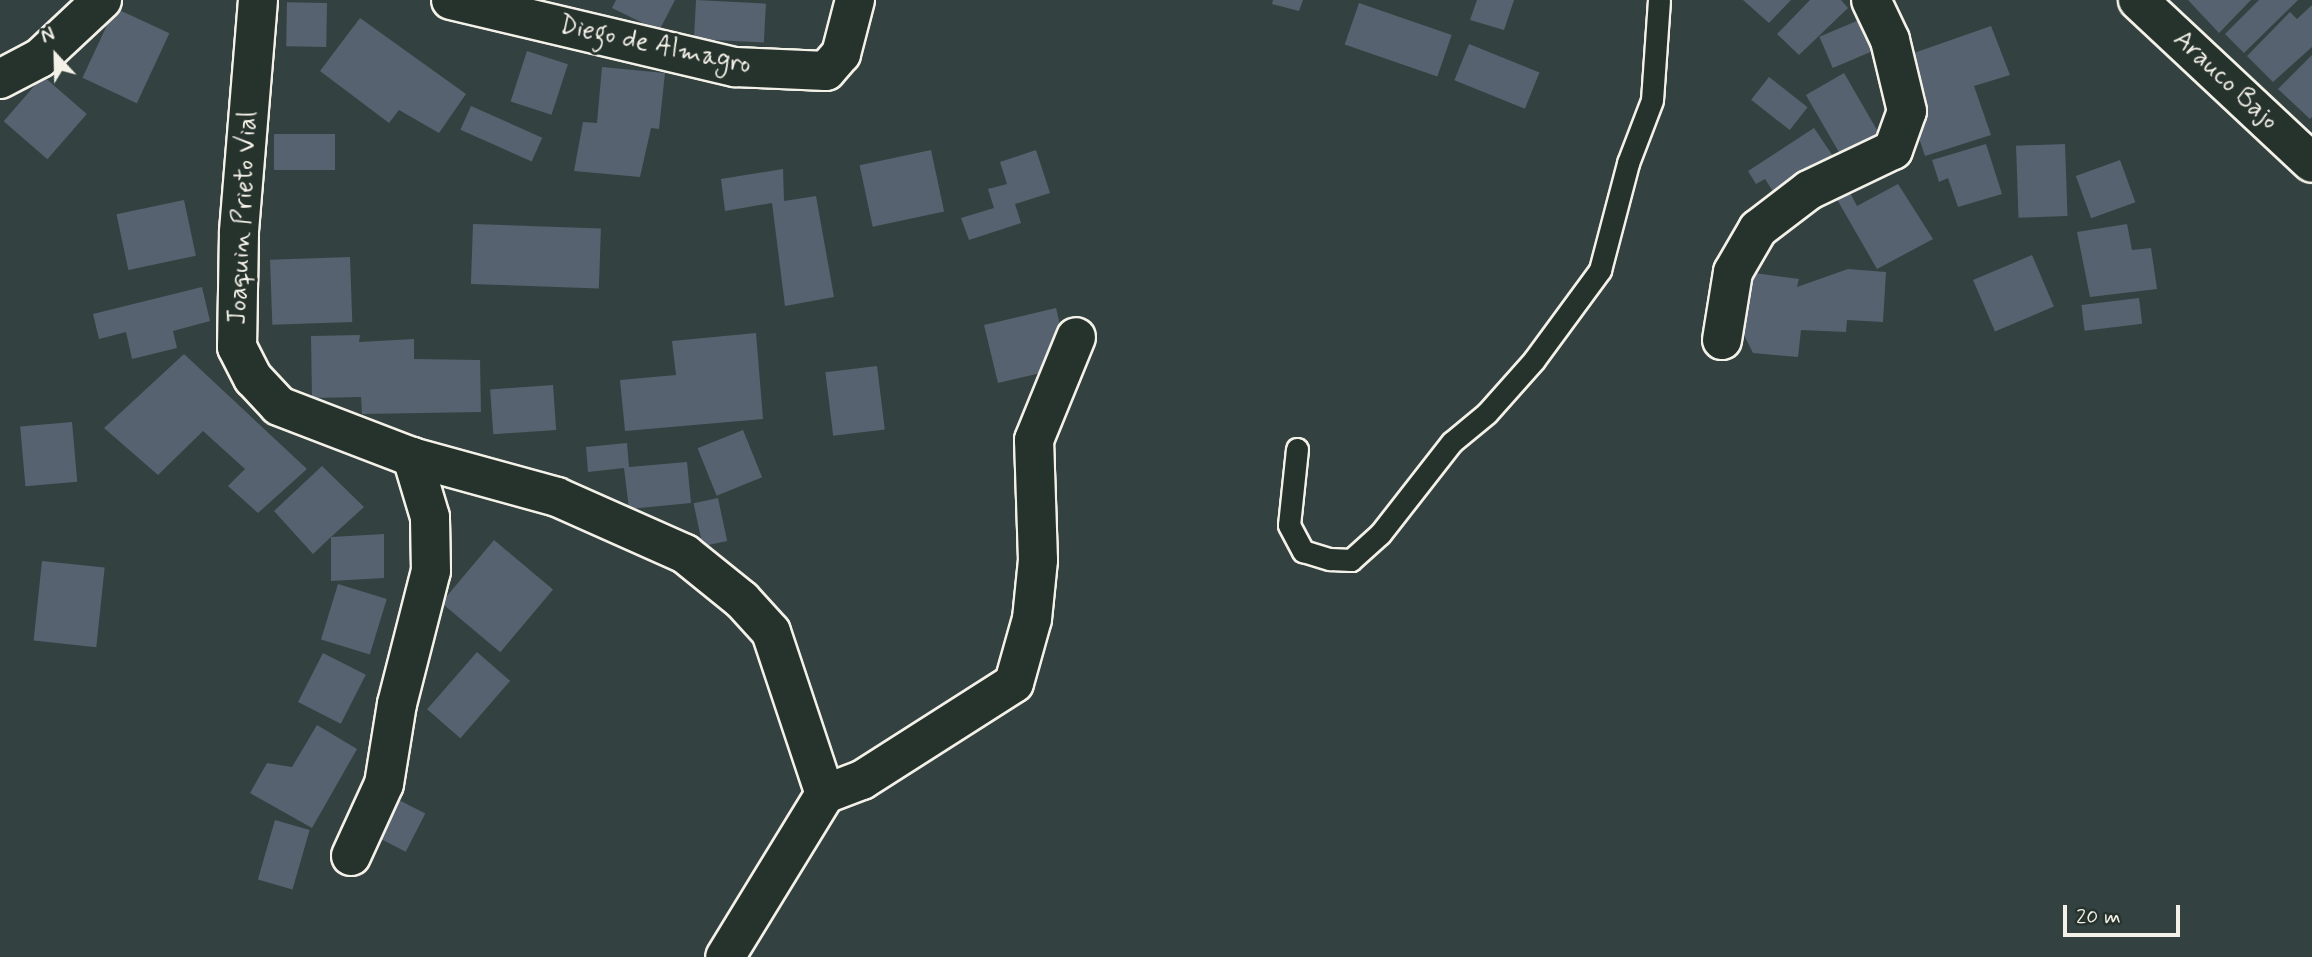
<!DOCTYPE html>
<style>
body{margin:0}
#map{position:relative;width:2312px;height:957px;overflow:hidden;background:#344141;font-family:Mynerve,sans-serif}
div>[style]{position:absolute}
.building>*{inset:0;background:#56626f;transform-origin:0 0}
.roads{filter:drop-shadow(2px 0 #f4f1e8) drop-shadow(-2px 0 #f4f1e8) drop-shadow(0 2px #f4f1e8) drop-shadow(0 -2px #f4f1e8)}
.service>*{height:21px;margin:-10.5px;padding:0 10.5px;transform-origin:10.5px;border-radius:10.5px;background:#26332d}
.minor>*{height:38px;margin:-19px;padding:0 19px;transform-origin:19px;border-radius:19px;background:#26332d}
span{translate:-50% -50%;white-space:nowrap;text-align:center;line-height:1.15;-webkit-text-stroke:6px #26332d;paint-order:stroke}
.street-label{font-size:26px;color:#f4f1e8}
.north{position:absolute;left:21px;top:21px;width:70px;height:70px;-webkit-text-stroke:5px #26332d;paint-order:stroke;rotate:338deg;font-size:19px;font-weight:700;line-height:28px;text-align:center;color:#f4f1e8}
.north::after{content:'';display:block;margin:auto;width:24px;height:32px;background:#f4f1e8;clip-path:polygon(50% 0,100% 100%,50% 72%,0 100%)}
.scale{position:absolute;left:2063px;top:905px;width:117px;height:32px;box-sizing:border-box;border:4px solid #f4f1e8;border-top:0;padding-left:9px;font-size:21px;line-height:24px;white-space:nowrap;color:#f4f1e8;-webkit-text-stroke:5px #26332d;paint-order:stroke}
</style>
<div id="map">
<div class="building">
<div style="clip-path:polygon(616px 0,675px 0,659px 31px,612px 8px)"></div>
<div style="left:696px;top:0;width:70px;height:39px;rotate:3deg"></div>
<div style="clip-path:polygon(1273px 0,1303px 0,1299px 11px,1272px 4px)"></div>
<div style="clip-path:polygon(1477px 0,1514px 0,1504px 30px,1470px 20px)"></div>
<div style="clip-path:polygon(1743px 0,1791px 0,1769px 23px)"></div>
<div style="clip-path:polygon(1810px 0,1841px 0,1848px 8px,1799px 55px,1777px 34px)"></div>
<div style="clip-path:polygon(2188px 0,2251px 0,2219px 33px)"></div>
<div style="clip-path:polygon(2259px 0,2298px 0,2244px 53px,2225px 34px)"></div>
<div style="left:327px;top:3px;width:44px;height:40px;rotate:91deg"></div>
<div style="left:1359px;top:3px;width:98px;height:44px;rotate:19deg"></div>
<div style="clip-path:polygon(2312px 5px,2312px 47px,2273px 82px,2247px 56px,2290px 12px,2297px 19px)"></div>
<div style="left:115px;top:8px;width:60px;height:77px;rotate:25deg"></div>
<div style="clip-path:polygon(360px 18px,466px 94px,439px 133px,399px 110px,389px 123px,320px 71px)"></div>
<div style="left:1859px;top:20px;width:34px;height:43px;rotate:67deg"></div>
<div style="clip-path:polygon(1991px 26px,2010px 75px,1974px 86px,1991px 135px,1925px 156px,1916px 129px,1924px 126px,1916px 100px,1926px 97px,1911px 54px)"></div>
<div style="left:1469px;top:44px;width:76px;height:39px;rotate:22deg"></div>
<div style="left:527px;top:51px;width:43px;height:53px;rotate:18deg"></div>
<div style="clip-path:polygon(2312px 55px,2312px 117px,2310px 119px,2278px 89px)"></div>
<div style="clip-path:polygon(602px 67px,665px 73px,659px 129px,651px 128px,640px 177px,574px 171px,583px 122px,597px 123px)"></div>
<div style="left:1844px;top:73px;width:72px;height:44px;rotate:60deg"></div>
<div style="left:43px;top:76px;width:58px;height:60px;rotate:41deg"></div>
<div style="left:1769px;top:77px;width:49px;height:29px;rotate:38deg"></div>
<div style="left:471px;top:106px;width:78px;height:26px;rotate:24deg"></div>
<div style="clip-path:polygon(1814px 128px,1835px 159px,1776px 196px,1765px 179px,1756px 184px,1748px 171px)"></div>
<div style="left:274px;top:134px;width:61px;height:36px"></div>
<div style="clip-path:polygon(1986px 144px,2002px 194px,1958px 207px,1948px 178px,1939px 182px,1932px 160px)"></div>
<div style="left:2065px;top:144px;width:72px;height:49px;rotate:88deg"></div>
<div style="left:931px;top:150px;width:63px;height:73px;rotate:78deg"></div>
<div style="clip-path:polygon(1036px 150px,1050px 193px,1015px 204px,1021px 223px,969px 240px,961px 218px,994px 208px,988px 189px,1007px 184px,1000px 162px)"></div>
<div style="left:2120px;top:160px;width:45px;height:47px;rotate:70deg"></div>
<div style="clip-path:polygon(783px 169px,784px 201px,816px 196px,834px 297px,785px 306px,772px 203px,725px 211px,721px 179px)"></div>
<div style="clip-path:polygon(1898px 184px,1933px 239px,1877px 269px,1835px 196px,1848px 189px,1857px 206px)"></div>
<div style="left:184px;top:200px;width:57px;height:69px;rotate:78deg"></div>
<div style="left:473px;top:224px;width:128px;height:60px;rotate:2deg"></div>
<div style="clip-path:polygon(2127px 224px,2132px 250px,2151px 248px,2157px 289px,2090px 297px,2077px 232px)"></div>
<div style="left:2032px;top:255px;width:56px;height:64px;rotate:67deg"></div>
<div style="left:350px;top:257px;width:65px;height:80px;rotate:88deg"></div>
<div style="clip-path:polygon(1848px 269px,1886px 272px,1883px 322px,1847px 320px,1846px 332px,1801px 330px,1798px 357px,1753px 353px,1741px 329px,1747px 272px,1799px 279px,1797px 287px)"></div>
<div style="clip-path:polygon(202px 287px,210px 321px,173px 331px,177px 348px,132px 359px,126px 332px,99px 339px,93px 314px)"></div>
<div style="left:2139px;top:298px;width:26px;height:58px;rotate:83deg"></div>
<div style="clip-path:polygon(1056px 308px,1064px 342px,1054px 370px,998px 383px,984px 325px)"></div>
<div style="clip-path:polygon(756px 333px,763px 419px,625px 431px,620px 380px,676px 375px,672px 341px)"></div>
<div style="clip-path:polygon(360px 335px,359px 342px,414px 339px,414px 359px,480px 360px,481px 412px,362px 414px,361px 397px,312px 398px,311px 336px)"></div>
<div style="clip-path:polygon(184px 354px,307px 469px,258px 513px,228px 486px,245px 469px,203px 431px,158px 475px,104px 428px)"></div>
<div style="left:877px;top:366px;width:64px;height:52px;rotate:83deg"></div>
<div style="left:553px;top:385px;width:45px;height:63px;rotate:86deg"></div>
<div style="left:72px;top:422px;width:60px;height:52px;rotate:85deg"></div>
<div style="left:743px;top:430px;width:51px;height:49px;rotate:68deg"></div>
<div style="clip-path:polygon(627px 443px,629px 467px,687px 462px,691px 503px,629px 509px,624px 468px,588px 472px,586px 447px)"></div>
<div style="clip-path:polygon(322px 466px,364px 507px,331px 537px,384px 534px,384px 578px,331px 581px,331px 537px,313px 554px,274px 511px)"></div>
<div style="left:718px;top:498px;width:44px;height:25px;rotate:78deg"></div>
<div style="left:494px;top:540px;width:77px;height:82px;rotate:40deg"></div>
<div style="left:42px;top:561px;width:63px;height:80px;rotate:6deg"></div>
<div style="left:338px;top:584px;width:51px;height:58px;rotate:17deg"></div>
<div style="left:477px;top:652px;width:44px;height:76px;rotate:41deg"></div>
<div style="left:323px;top:653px;width:48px;height:55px;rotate:27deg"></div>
<div style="clip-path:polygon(317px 725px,357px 749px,312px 828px,250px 793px,267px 763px,292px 767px)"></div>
<div style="left:395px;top:798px;width:34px;height:43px;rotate:27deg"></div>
<div style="left:275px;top:820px;width:36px;height:62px;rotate:16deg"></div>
</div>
<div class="roads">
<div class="service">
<div style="left:1297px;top:449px;width:76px;rotate:96deg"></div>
<div style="left:1289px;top:525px;width:30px;rotate:62deg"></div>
<div style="left:1303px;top:551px;width:28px;rotate:17deg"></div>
<div style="left:1330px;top:559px;width:21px;rotate:3deg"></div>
<div style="left:1351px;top:560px;width:39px;rotate:-42deg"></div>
<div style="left:1380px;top:534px;width:117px;rotate:-52deg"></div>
<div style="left:1452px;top:442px;width:45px;rotate:-39.6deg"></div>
<div style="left:1487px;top:413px;width:71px;rotate:-48.4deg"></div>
<div style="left:1534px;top:360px;width:112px;rotate:-53.7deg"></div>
<div style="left:1600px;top:270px;width:111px;rotate:-75.3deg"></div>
<div style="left:1628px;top:163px;width:67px;rotate:-69.1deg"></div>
<div style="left:1652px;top:100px;width:100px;rotate:-86deg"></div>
</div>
<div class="minor">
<div style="left:258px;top:0;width:234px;rotate:94.7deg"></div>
<div style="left:239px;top:233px;width:114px;rotate:91deg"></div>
<div style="left:237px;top:347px;width:35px;rotate:63deg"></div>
<div style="left:253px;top:378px;width:38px;rotate:47deg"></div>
<div style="left:279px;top:406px;width:142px;rotate:21deg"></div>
<div style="left:412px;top:457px;width:150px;rotate:15.4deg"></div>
<div style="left:557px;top:497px;width:140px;rotate:24deg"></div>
<div style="left:685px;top:554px;width:73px;rotate:38.9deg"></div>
<div style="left:742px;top:600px;width:43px;rotate:47.8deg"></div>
<div style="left:771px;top:632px;width:171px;rotate:71.6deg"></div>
<div style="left:825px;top:794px;width:191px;rotate:121.5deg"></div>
<div style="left:451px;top:0;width:292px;rotate:13.3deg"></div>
<div style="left:735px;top:67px;width:91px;rotate:2.5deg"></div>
<div style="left:826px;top:71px;width:23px;rotate:-49deg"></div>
<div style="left:841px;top:54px;width:56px;rotate:-75.5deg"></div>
<div style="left:2138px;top:0;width:238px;rotate:43.1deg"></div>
<div style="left:0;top:79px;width:45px;rotate:-27.7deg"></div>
<div style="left:40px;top:58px;width:85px;rotate:-43.1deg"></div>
<div style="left:1722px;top:340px;width:69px;rotate:-80.8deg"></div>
<div style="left:1733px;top:272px;width:50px;rotate:-59.8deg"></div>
<div style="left:1758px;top:229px;width:64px;rotate:-37.4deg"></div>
<div style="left:1809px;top:190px;width:93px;rotate:-25.5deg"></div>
<div style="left:1893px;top:150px;width:41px;rotate:-70.3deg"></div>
<div style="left:1907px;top:111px;width:73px;rotate:-103.5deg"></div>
<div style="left:1890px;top:40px;width:44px;rotate:-115.4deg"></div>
<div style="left:825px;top:794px;width:40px;rotate:-21deg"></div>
<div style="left:862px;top:780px;width:180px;rotate:-32.5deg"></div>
<div style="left:1014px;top:683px;width:66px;rotate:-74.3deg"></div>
<div style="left:1032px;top:619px;width:59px;rotate:-84.2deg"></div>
<div style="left:1038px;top:560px;width:120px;rotate:-91.9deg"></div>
<div style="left:1034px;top:440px;width:111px;rotate:-67.8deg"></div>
<div style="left:351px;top:856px;width:79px;rotate:-65.4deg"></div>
<div style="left:384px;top:784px;width:81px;rotate:-80.8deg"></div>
<div style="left:397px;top:704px;width:137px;rotate:-75.7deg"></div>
<div style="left:431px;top:571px;width:54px;rotate:-91.1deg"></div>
<div style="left:430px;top:517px;width:63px;rotate:-106.7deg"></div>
</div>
</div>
<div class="street-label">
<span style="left:655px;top:46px;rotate:12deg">Diego de Almagro</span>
<span style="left:2225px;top:81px;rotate:43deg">Arauco Bajo</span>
<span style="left:244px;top:218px;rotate:-87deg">Joaquin Prieto Vial</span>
</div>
<div class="north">N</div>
<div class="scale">20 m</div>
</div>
